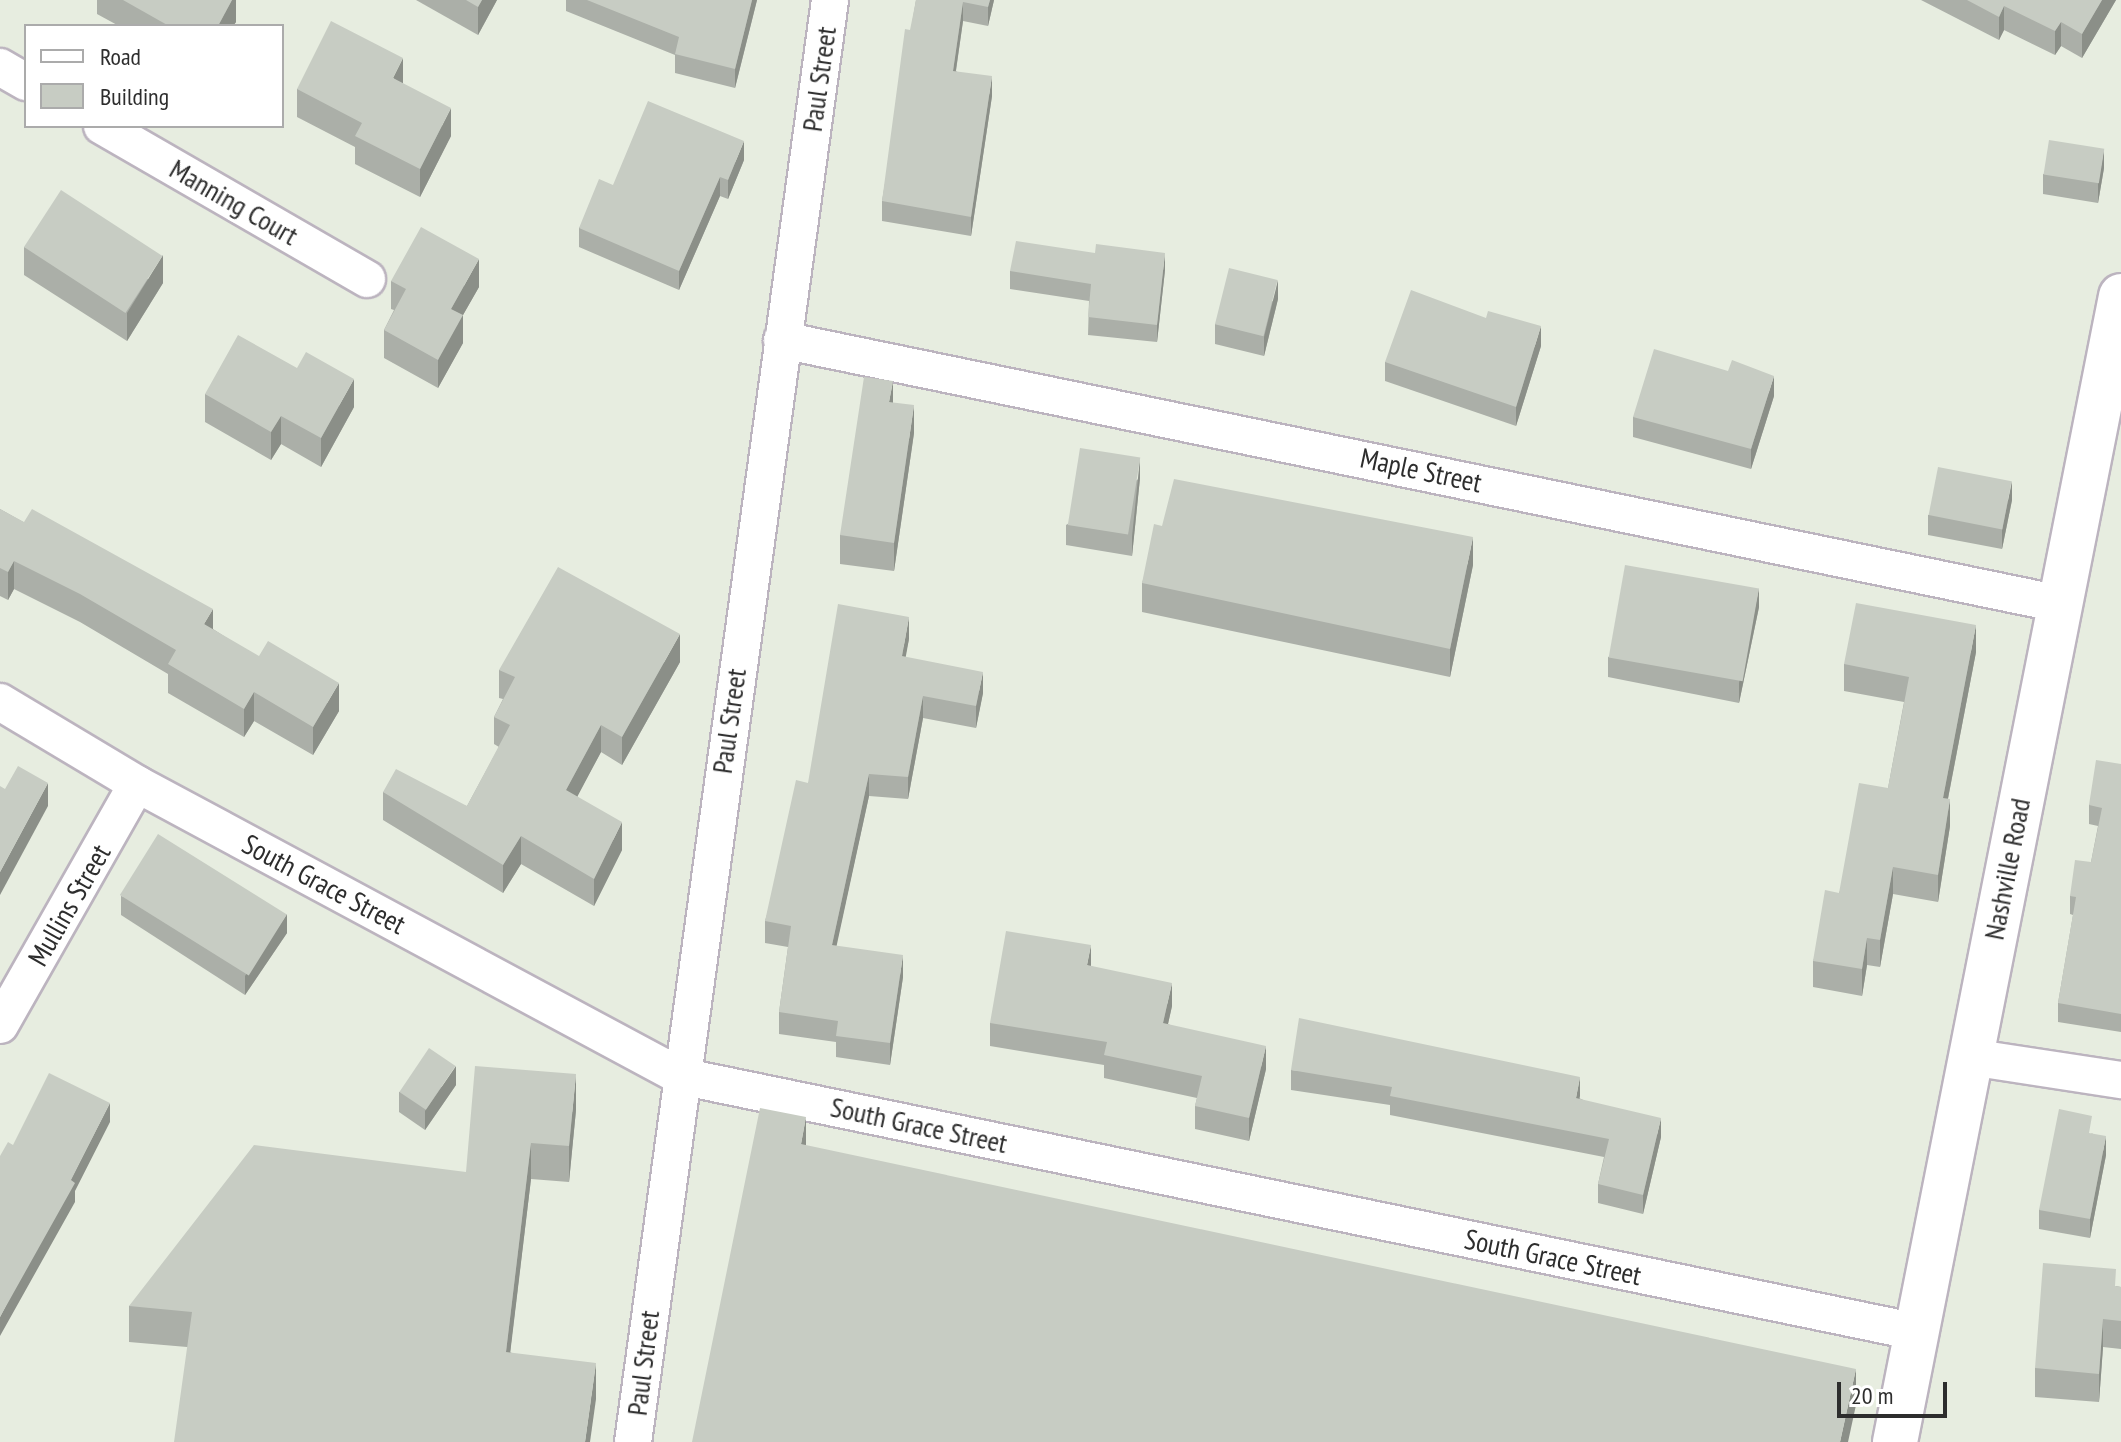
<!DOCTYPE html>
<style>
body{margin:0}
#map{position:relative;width:2121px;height:1442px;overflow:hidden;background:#e7ede0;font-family:"PT Sans Narrow",sans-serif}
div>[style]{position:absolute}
.roads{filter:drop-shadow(2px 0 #bcb4bf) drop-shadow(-2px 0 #bcb4bf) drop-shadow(0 2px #bcb4bf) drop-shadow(0 -2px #bcb4bf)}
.street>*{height:36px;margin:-18px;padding:0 18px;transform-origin:18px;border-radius:18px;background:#fff}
.secondary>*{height:44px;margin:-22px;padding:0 22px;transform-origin:22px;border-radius:22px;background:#fff}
.wall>*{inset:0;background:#abafa8}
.shaded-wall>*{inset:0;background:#8b8f88}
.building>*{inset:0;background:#c7ccc3;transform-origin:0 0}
span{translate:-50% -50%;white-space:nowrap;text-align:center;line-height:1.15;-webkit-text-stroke:6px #fff;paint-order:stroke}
.street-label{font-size:28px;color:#2d2d2d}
.legend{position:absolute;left:24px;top:24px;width:260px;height:104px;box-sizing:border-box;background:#fff;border:2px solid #ababab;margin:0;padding:10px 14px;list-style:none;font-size:24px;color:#2d2d2d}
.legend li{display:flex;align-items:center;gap:16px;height:40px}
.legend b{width:40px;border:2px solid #ababab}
.scale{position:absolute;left:1837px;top:1382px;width:110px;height:36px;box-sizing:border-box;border:4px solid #2d2d2d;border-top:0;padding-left:10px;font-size:24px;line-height:28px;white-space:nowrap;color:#2d2d2d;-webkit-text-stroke:6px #fff;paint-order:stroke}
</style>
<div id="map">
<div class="roads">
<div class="street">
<div style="left:0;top:67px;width:30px;rotate:30deg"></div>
<div style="left:102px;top:126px;width:306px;rotate:30deg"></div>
<div style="left:782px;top:340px;width:1305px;rotate:11.67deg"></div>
<div style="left:0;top:702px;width:160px;rotate:30.9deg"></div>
<div style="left:137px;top:784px;width:617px;rotate:28.27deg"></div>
<div style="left:680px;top:1076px;width:1263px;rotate:11.69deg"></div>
<div style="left:0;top:1025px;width:277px;rotate:-60.4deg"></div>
<div style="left:1970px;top:1057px;width:153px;rotate:8.7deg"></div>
<div style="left:633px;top:1442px;width:1455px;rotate:-82.22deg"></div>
</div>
<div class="secondary">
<div style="left:1895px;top:1442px;width:1168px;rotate:-78.84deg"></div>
</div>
</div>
<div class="wall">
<div style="clip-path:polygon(97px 0,236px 0,236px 22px,233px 26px,119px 26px,97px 14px)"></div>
<div style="clip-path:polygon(416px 0,497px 0,478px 35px)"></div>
<div style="clip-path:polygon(566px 0,757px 0,735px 88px,675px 73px,675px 55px,566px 11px)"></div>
<div style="clip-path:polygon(916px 0,994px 0,988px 26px,963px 21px,956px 71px,992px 96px,971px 236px,882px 221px,882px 201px)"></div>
<div style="clip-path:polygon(1921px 0,2116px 0,2082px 58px,2061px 46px,2055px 55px,2004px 30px,1999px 40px)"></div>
<div style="clip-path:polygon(403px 84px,451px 136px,420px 197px,355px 164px,355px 147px,297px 117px,297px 89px)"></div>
<div style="clip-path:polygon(744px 160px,728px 199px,720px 196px,679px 290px,579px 247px,579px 228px,613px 185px)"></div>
<div style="clip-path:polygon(2104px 168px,2098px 203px,2043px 194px,2043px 174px)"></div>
<div style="clip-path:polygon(24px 247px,163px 283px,127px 341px,24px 275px)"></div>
<div style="clip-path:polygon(1165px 270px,1157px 342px,1088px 335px,1089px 301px,1010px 289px,1010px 271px)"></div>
<div style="clip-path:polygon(391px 281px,479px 287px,463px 315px,463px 343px,438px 388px,384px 358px,384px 330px,394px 310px,391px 309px)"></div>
<div style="clip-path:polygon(1278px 299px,1264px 356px,1215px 344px,1215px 324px)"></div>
<div style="clip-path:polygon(1541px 346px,1516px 426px,1385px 381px,1385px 362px)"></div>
<div style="clip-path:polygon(1728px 371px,1774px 396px,1751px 469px,1633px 437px,1633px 417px)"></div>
<div style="clip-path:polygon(205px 394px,354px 407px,321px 467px,281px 444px,271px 460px,205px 422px)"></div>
<div style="clip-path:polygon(914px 433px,894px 571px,840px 564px,840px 535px)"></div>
<div style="clip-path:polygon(1140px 478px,1132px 556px,1066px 545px,1066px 525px)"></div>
<div style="clip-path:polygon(2012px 500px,2002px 549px,1928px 535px,1928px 515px)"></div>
<div style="clip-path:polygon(0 509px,213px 629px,339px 711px,313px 755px,254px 721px,244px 737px,168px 693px,168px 674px,80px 622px,14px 589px,8px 600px,0 596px)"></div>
<div style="clip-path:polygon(1162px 526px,1473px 565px,1450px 677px,1142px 612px,1142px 583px)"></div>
<div style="clip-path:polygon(1759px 607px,1739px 703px,1608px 677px,1608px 657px)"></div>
<div style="clip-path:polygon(909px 639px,905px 657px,983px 693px,976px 728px,923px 718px,908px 799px,869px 796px,836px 946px,903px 977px,890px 1065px,836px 1057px,836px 1042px,779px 1034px,779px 1012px,788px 947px,765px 943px,765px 921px,808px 783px)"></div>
<div style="clip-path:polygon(1976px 652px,1948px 799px,1950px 826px,1938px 902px,1893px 894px,1880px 967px,1867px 965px,1862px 996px,1813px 987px,1813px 961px,1839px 893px,1888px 788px,1904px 702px,1844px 691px,1844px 664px)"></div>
<div style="clip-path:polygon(680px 662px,622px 765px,601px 752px,577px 796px,622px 850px,594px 906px,521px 864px,503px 893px,383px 820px,383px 792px,467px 806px,499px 747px,494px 744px,494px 717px,503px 699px,499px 698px,499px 670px)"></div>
<div style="clip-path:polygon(2121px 764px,2121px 1032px,2058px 1022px,2058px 1003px,2073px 915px,2070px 914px,2070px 896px,2091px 862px,2098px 826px,2089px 824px,2089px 805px)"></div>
<div style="clip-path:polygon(121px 896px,287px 933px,245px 995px,121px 915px)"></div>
<div style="clip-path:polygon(1091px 966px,1172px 1006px,1168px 1024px,1266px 1069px,1249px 1141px,1195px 1129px,1195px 1106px,1197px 1098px,1104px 1078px,1104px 1065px,990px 1046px,990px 1023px)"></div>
<div style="clip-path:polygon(1291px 1070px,1579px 1098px,1661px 1137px,1643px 1214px,1598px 1203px,1598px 1184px,1604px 1157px,1390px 1115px,1390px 1105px,1291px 1090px)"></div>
<div style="clip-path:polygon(456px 1085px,425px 1130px,399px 1112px,399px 1092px)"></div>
<div style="clip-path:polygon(576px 1110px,569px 1182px,531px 1179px,510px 1352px,596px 1399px,187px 1347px,129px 1342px,129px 1306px,466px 1172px)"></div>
<div style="clip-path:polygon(2092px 1133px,2106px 1155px,2090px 1238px,2039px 1229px,2039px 1210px)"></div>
<div style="clip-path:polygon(2116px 1286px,2121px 1287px,2121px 1349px,2103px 1347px,2099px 1402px,2035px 1397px,2035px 1368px)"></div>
</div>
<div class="shaded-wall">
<div style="clip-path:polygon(232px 0,236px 0,236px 22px,233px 26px,218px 26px)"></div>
<div style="clip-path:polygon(482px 0,497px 0,478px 35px,478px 7px)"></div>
<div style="clip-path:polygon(752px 0,757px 0,735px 88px,735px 69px)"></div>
<div style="clip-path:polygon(990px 0,994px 0,988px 26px,988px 7px)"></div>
<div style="clip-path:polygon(2102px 0,2116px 0,2082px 58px,2082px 34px)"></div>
<div style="clip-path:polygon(963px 2px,963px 21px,953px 90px,953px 71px)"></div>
<div style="clip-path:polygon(2004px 6px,2004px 30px,1999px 40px,1999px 17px)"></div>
<div style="clip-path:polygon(2061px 22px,2061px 46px,2055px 55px,2055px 31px)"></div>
<div style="clip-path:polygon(403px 58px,403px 86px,393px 78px)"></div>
<div style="clip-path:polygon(992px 76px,992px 96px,971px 236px,971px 217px)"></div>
<div style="clip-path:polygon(451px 108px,451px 136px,420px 197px,420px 169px)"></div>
<div style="clip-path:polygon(744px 141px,744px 160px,728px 199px,728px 180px)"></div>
<div style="clip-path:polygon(2104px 149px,2104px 168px,2098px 203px,2098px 184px)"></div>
<div style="clip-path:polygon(720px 177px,720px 196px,679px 290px,679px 271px)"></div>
<div style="clip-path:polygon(1165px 253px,1165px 270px,1157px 342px,1157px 325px)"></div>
<div style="clip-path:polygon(163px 255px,163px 283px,127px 341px,127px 313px)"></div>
<div style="clip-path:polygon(479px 259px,479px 287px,463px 315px,463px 343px,438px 388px,438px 360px,451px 309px)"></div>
<div style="clip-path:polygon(1278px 280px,1278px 299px,1264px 356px,1264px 337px)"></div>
<div style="clip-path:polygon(1541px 326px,1541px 346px,1516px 426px,1516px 407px)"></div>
<div style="clip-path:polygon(1774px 376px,1774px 396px,1751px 469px,1751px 449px)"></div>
<div style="clip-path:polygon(354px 379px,354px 407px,321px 467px,321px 438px)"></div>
<div style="clip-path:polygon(893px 381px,893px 409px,889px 402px)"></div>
<div style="clip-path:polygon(914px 405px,914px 433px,894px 571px,894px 543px)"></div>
<div style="clip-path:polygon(281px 416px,281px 444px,271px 460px,271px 432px)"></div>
<div style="clip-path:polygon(1140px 458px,1140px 478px,1132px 556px,1132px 537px)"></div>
<div style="clip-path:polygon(2012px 481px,2012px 500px,2002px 549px,2002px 530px)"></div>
<div style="clip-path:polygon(1473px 537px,1473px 565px,1450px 677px,1450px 649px)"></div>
<div style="clip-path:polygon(14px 561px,14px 589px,8px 600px,8px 572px)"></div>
<div style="clip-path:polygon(1759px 588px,1759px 607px,1739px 703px,1739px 683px)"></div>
<div style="clip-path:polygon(213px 609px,213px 637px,204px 624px)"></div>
<div style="clip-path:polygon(909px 617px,909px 639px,902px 677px,902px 656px)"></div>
<div style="clip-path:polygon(1976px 625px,1976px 652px,1943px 824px,1943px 798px)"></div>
<div style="clip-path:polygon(680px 634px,680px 662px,622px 765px,622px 737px)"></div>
<div style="clip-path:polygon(983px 672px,983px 693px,976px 728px,976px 706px)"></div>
<div style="clip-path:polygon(339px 683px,339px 711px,313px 755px,313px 727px)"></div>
<div style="clip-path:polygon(254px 692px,254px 721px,244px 737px,244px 709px)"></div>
<div style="clip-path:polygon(923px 696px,923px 718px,908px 799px,908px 777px)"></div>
<div style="clip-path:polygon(601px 725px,601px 752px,566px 818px,566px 790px)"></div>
<div style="clip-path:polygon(869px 774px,869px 796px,832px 967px,832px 945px)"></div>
<div style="clip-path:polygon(48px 783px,48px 806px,0 895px,0 872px)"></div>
<div style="clip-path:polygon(1950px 799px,1950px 826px,1938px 902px,1938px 875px)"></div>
<div style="clip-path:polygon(622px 822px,622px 850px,594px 906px,594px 879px)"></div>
<div style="clip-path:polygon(521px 836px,521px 864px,503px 893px,503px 865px)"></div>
<div style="clip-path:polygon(1893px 867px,1893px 894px,1880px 967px,1880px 940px)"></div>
<div style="clip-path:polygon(287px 914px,287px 933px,245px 995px,245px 976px)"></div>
<div style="clip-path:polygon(1867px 938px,1867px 965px,1862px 996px,1862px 969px)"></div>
<div style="clip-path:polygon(1091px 945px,1091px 968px,1087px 965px)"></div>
<div style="clip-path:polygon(903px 955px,903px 977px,890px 1065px,890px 1043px)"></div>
<div style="clip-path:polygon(1172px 983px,1172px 1006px,1163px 1046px,1163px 1023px)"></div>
<div style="clip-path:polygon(1266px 1046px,1266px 1069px,1249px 1141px,1249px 1118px)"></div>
<div style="clip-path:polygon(456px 1066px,456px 1085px,425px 1130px,425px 1111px)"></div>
<div style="clip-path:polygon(576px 1074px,576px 1110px,569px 1182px,569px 1146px)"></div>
<div style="clip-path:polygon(1580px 1077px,1580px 1096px,1576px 1117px,1576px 1098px)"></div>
<div style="clip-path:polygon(110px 1103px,110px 1122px,75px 1191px,75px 1202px,0 1336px,0 1317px)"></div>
<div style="clip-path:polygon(806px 1117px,806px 1154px,801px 1144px)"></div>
<div style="clip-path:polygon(1661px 1118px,1661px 1137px,1643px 1214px,1643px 1195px)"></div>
<div style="clip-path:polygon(2106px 1136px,2106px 1155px,2090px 1238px,2090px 1219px)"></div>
<div style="clip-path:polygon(531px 1143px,531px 1179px,506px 1388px,506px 1352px)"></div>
<div style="clip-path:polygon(2103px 1319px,2103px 1347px,2099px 1402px,2099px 1374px)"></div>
<div style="clip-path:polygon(596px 1363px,596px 1399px,590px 1442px,585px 1442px)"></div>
<div style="clip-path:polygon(1856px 1369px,1856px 1405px,1848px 1442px,1840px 1442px)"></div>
</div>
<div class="building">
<div style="clip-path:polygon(123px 0,232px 0,218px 26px,169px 26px)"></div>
<div style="clip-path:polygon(466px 0,482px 0,478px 7px)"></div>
<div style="clip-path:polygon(587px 0,752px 0,735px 69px,675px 54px,679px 37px)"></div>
<div style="clip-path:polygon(916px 0,990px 0,988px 7px,963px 2px,953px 71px,992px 76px,971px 217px,882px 201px,905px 29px,910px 30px)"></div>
<div style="clip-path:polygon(1967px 0,2102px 0,2082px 34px,2061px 22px,2055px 31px,2004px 6px,1999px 17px)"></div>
<div style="clip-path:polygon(331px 21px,403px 58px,393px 78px,451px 108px,420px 169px,355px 136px,362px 123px,297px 89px)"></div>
<div style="clip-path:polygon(648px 101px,744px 141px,728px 180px,720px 177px,679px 271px,579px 228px,599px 179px,613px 185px)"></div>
<div style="left:2049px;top:140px;width:56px;height:35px;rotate:9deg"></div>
<div style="left:61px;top:190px;width:121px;height:68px;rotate:33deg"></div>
<div style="clip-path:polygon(421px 227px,479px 259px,451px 309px,463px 315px,438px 360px,384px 330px,406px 289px,391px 281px)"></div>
<div style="clip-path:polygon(1016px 241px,1095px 253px,1096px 244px,1165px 253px,1157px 325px,1088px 317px,1091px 284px,1010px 271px)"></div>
<div style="left:1229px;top:268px;width:50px;height:58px;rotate:14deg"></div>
<div style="clip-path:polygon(1411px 290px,1486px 318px,1488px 311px,1541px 326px,1516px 407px,1385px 362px)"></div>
<div style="clip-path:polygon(238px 335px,297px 368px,306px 352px,354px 379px,321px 438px,281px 416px,271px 432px,205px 394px)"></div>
<div style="clip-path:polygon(1654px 349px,1728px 371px,1732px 360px,1774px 376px,1751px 449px,1633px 417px)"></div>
<div style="clip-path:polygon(864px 377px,893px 381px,889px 402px,914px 405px,894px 543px,840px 535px)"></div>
<div style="left:1080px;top:448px;width:61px;height:78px;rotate:9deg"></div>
<div style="left:1938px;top:467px;width:75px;height:49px;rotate:11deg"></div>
<div style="clip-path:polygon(1174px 479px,1473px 537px,1450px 649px,1142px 583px,1154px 524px,1162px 526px)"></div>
<div style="clip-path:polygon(0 509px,24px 522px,32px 509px,213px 609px,204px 624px,259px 656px,268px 641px,339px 683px,313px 727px,254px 692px,244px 709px,168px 664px,176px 650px,80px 594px,14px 561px,8px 572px,0 568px)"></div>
<div style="left:1625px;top:565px;width:136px;height:94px;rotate:10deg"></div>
<div style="clip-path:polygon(558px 567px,680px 634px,622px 737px,601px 725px,566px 790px,622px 822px,594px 879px,521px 836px,503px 865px,383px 792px,396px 769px,467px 806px,510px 725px,494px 717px,515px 677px,499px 670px)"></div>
<div style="clip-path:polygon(1856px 603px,1976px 625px,1943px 798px,1950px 799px,1938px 875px,1893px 867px,1880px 940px,1867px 938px,1862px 969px,1813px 961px,1825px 890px,1839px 893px,1859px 783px,1888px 788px,1909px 677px,1844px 664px)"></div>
<div style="clip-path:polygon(838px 604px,909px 617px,902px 656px,983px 672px,976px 706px,923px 696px,908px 777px,869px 774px,832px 945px,903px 955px,890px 1043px,836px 1036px,838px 1021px,779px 1012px,791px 926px,765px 921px,796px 780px,808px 783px)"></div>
<div style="clip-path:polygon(2096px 760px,2121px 764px,2121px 1014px,2058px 1003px,2076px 897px,2070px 896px,2075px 860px,2091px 862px,2102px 808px,2089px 805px)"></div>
<div style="clip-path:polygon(18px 766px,48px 783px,0 872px,0 786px,5px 789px)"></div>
<div style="left:158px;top:834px;width:152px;height:72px;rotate:32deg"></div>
<div style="clip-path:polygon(1006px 931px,1091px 945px,1087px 965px,1172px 983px,1163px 1023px,1266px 1046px,1249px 1118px,1195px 1106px,1202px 1076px,1104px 1055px,1107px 1042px,990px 1023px)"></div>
<div style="clip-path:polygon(1299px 1018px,1580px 1077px,1576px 1098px,1661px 1118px,1643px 1195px,1598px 1184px,1609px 1139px,1390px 1096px,1392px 1087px,1291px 1070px)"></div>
<div style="left:429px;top:1048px;width:32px;height:53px;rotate:34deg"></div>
<div style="clip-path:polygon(475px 1066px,576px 1074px,569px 1146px,531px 1143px,506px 1352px,596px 1363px,585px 1442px,174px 1442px,192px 1312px,129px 1306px,254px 1145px,466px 1172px)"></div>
<div style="clip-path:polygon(49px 1073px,110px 1103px,71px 1180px,75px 1183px,0 1317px,0 1156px,8px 1142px,13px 1145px)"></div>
<div style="clip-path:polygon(760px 1108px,806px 1117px,801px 1144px,1856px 1369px,1840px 1442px,692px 1442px)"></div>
<div style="clip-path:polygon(2059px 1109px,2092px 1116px,2089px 1133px,2106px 1136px,2090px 1219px,2039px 1210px)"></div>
<div style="clip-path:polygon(2043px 1263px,2116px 1269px,2115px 1286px,2121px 1287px,2121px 1321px,2103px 1319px,2099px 1374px,2035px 1368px)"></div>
</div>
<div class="street-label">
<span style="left:819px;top:79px;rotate:-82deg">Paul Street</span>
<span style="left:234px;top:202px;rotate:30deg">Manning Court</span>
<span style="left:1421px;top:470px;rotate:12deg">Maple Street</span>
<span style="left:729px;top:721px;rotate:-82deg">Paul Street</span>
<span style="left:2007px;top:869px;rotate:-79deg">Nashville Road</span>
<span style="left:324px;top:884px;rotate:28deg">South Grace Street</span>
<span style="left:69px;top:905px;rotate:-60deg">Mullins Street</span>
<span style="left:919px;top:1125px;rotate:12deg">South Grace Street</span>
<span style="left:1553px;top:1257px;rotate:12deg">South Grace Street</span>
<span style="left:643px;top:1363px;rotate:-83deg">Paul Street</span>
</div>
<ul class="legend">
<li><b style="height:10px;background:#fff"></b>Road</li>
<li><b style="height:22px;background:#c7ccc3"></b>Building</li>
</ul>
<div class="scale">20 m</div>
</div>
